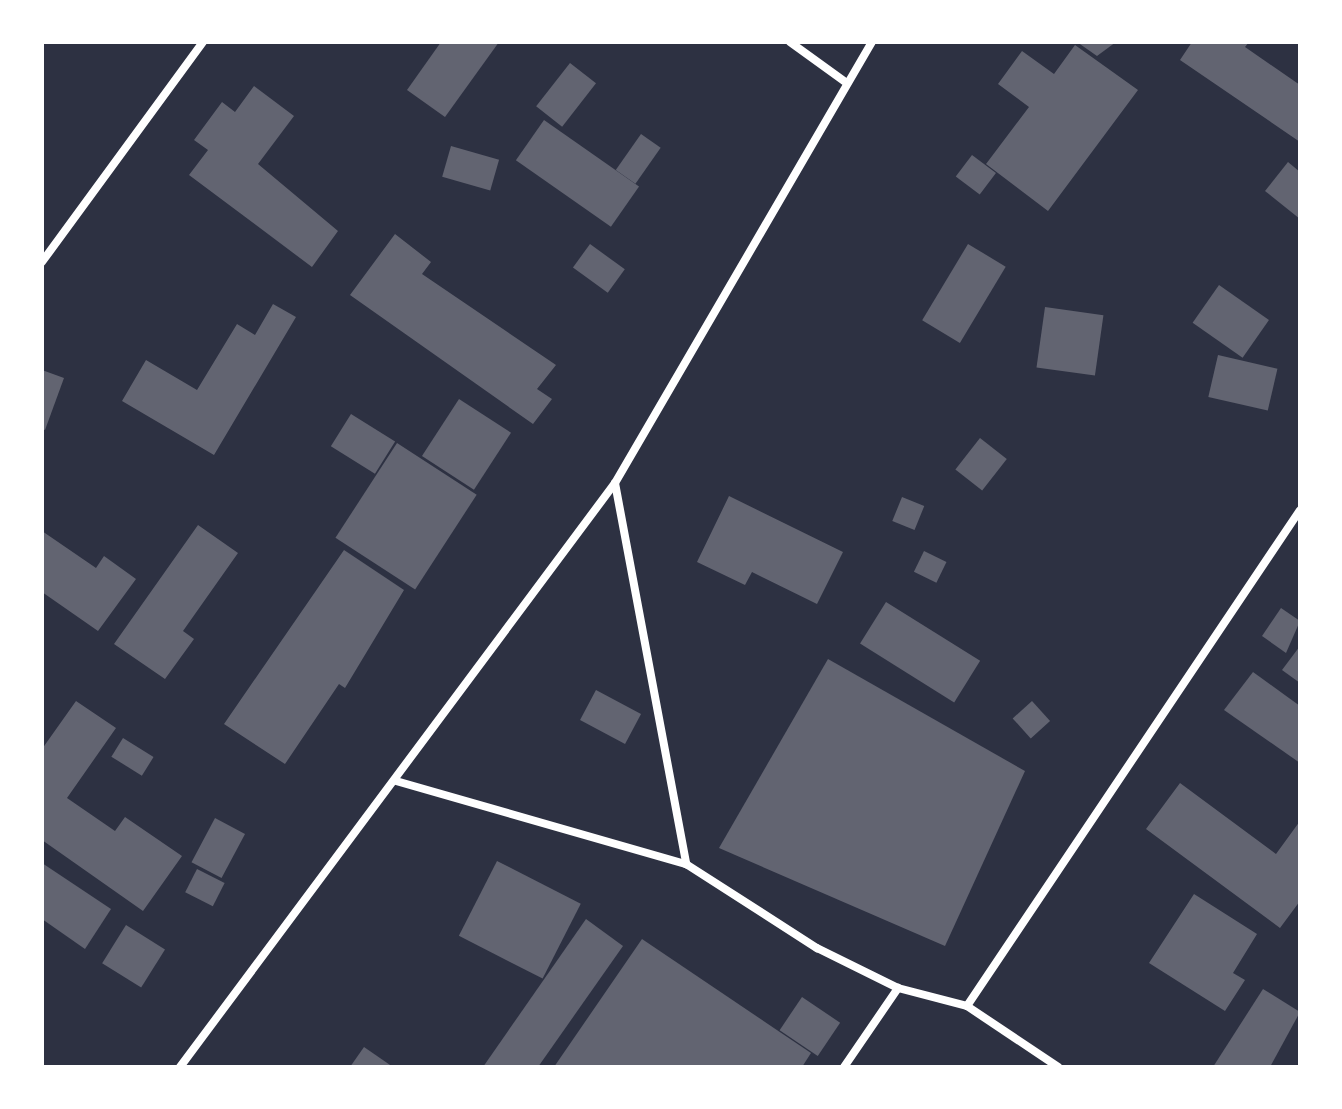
<!DOCTYPE html>
<style>
body{margin:0}
#map{position:relative;width:1342px;height:1109px;overflow:hidden;background:#2d3142;font-family:"Alegreya Sans",sans-serif}
div>[style]{position:absolute}
.building>*{inset:0;background:#626471;transform-origin:0 0}
.minor>*{height:8px;margin:-4px;padding:0 4px;transform-origin:4px;border-radius:4px;background:#fff}
span{translate:-50% -50%;white-space:nowrap;text-align:center;line-height:1.15;-webkit-text-stroke:7px #fff;paint-order:stroke}
.frame{position:absolute;inset:0;border:44px solid #fff;pointer-events:none}
</style>
<div id="map">
<div class="building">
<div style="clip-path:polygon(441px 42px,499px 42px,445px 117px,407px 90px)"></div>
<div style="clip-path:polygon(1077px 42px,1116px 42px,1097px 56px)"></div>
<div style="clip-path:polygon(1192px 42px,1249px 42px,1245px 47px,1300px 85px,1300px 142px,1180px 60px)"></div>
<div style="clip-path:polygon(1075px 45px,1138px 90px,1048px 211px,986px 164px,1029px 107px,998px 84px,1022px 51px,1054px 74px)"></div>
<div style="left:570px;top:63px;width:33px;height:55px;rotate:38deg"></div>
<div style="clip-path:polygon(254px 86px,294px 116px,258px 164px,338px 231px,312px 267px,189px 175px,208px 150px,194px 140px,222px 102px,235px 112px)"></div>
<div style="left:544px;top:120px;width:116px;height:49px;rotate:35deg"></div>
<div style="left:641px;top:134px;width:24px;height:44px;rotate:35deg"></div>
<div style="left:451px;top:146px;width:50px;height:32px;rotate:16deg"></div>
<div style="left:972px;top:155px;width:30px;height:27px;rotate:37deg"></div>
<div style="clip-path:polygon(1288px 162px,1300px 172px,1300px 219px,1265px 191px)"></div>
<div style="clip-path:polygon(395px 234px,431px 262px,422px 274px,556px 365px,537px 389px,552px 399px,533px 424px,350px 295px)"></div>
<div style="left:590px;top:244px;width:43px;height:29px;rotate:36deg"></div>
<div style="left:968px;top:244px;width:44px;height:89px;rotate:31deg"></div>
<div style="left:1219px;top:285px;width:61px;height:46px;rotate:35deg"></div>
<div style="clip-path:polygon(273px 304px,296px 317px,214px 455px,122px 401px,146px 360px,197px 390px,237px 324px,255px 335px)"></div>
<div style="left:1045px;top:307px;width:59px;height:61px;rotate:8deg"></div>
<div style="left:1218px;top:355px;width:61px;height:43px;rotate:13deg"></div>
<div style="clip-path:polygon(42px 370px,64px 378px,45px 430px,42px 429px)"></div>
<div style="left:459px;top:399px;width:62px;height:68px;rotate:33deg"></div>
<div style="left:351px;top:414px;width:52px;height:38px;rotate:32deg"></div>
<div style="left:980px;top:438px;width:34px;height:40px;rotate:38deg"></div>
<div style="left:397px;top:443px;width:95px;height:113px;rotate:33deg"></div>
<div style="clip-path:polygon(729px 496px,843px 552px,817px 604px,752px 572px,745px 585px,697px 562px)"></div>
<div style="left:902px;top:497px;width:24px;height:26px;rotate:22deg"></div>
<div style="clip-path:polygon(198px 525px,238px 553px,183px 631px,194px 639px,165px 679px,114px 644px)"></div>
<div style="clip-path:polygon(42px 531px,96px 568px,104px 556px,136px 579px,98px 631px,42px 592px)"></div>
<div style="clip-path:polygon(344px 550px,404px 590px,345px 688px,339px 684px,285px 764px,224px 724px)"></div>
<div style="left:924px;top:551px;width:25px;height:23px;rotate:26deg"></div>
<div style="left:886px;top:602px;width:111px;height:49px;rotate:32deg"></div>
<div style="clip-path:polygon(1281px 608px,1300px 621px,1286px 653px,1262px 636px)"></div>
<div style="clip-path:polygon(1300px 646px,1300px 683px,1282px 670px)"></div>
<div style="clip-path:polygon(828px 659px,1025px 771px,945px 946px,719px 848px)"></div>
<div style="clip-path:polygon(1253px 672px,1300px 706px,1300px 763px,1224px 710px)"></div>
<div style="left:596px;top:690px;width:51px;height:34px;rotate:28deg"></div>
<div style="clip-path:polygon(76px 701px,116px 728px,67px 798px,115px 831px,125px 817px,182px 856px,143px 911px,42px 840px,42px 749px)"></div>
<div style="left:1032px;top:701px;width:27px;height:26px;rotate:48deg"></div>
<div style="left:123px;top:738px;width:36px;height:22px;rotate:32deg"></div>
<div style="clip-path:polygon(1180px 783px,1276px 854px,1300px 821px,1300px 901px,1280px 928px,1146px 829px)"></div>
<div style="left:215px;top:818px;width:34px;height:50px;rotate:28deg"></div>
<div style="left:497px;top:861px;width:94px;height:84px;rotate:27deg"></div>
<div style="clip-path:polygon(42px 863px,111px 909px,85px 949px,42px 919px)"></div>
<div style="left:197px;top:869px;width:31px;height:26px;rotate:27deg"></div>
<div style="clip-path:polygon(1194px 894px,1257px 934px,1233px 973px,1245px 980px,1225px 1011px,1149px 963px)"></div>
<div style="clip-path:polygon(586px 919px,623px 946px,538px 1067px,483px 1067px)"></div>
<div style="left:126px;top:925px;width:46px;height:45px;rotate:32deg"></div>
<div style="clip-path:polygon(642px 939px,811px 1053px,802px 1067px,554px 1067px)"></div>
<div style="clip-path:polygon(1263px 989px,1300px 1012px,1270px 1067px,1213px 1067px)"></div>
<div style="left:802px;top:997px;width:46px;height:40px;rotate:34deg"></div>
<div style="clip-path:polygon(364px 1047px,393px 1067px,350px 1067px)"></div>
</div>
<div class="minor">
<div style="left:790px;top:42px;width:67px;rotate:35.8deg"></div>
<div style="left:42px;top:262px;width:273px;rotate:-53.8deg"></div>
<div style="left:615px;top:483px;width:388px;rotate:79.4deg"></div>
<div style="left:396px;top:781px;width:302px;rotate:16deg"></div>
<div style="left:686px;top:864px;width:156px;rotate:32.7deg"></div>
<div style="left:817px;top:948px;width:90px;rotate:26.3deg"></div>
<div style="left:898px;top:988px;width:71px;rotate:14.6deg"></div>
<div style="left:967px;top:1006px;width:110px;rotate:33.8deg"></div>
<div style="left:967px;top:1006px;width:597px;rotate:-56.12deg"></div>
<div style="left:180px;top:1067px;width:728px;rotate:-53.32deg"></div>
<div style="left:615px;top:483px;width:510px;rotate:-59.77deg"></div>
<div style="left:844px;top:1067px;width:96px;rotate:-55.6deg"></div>
</div>
<div class="frame"></div>
</div>
